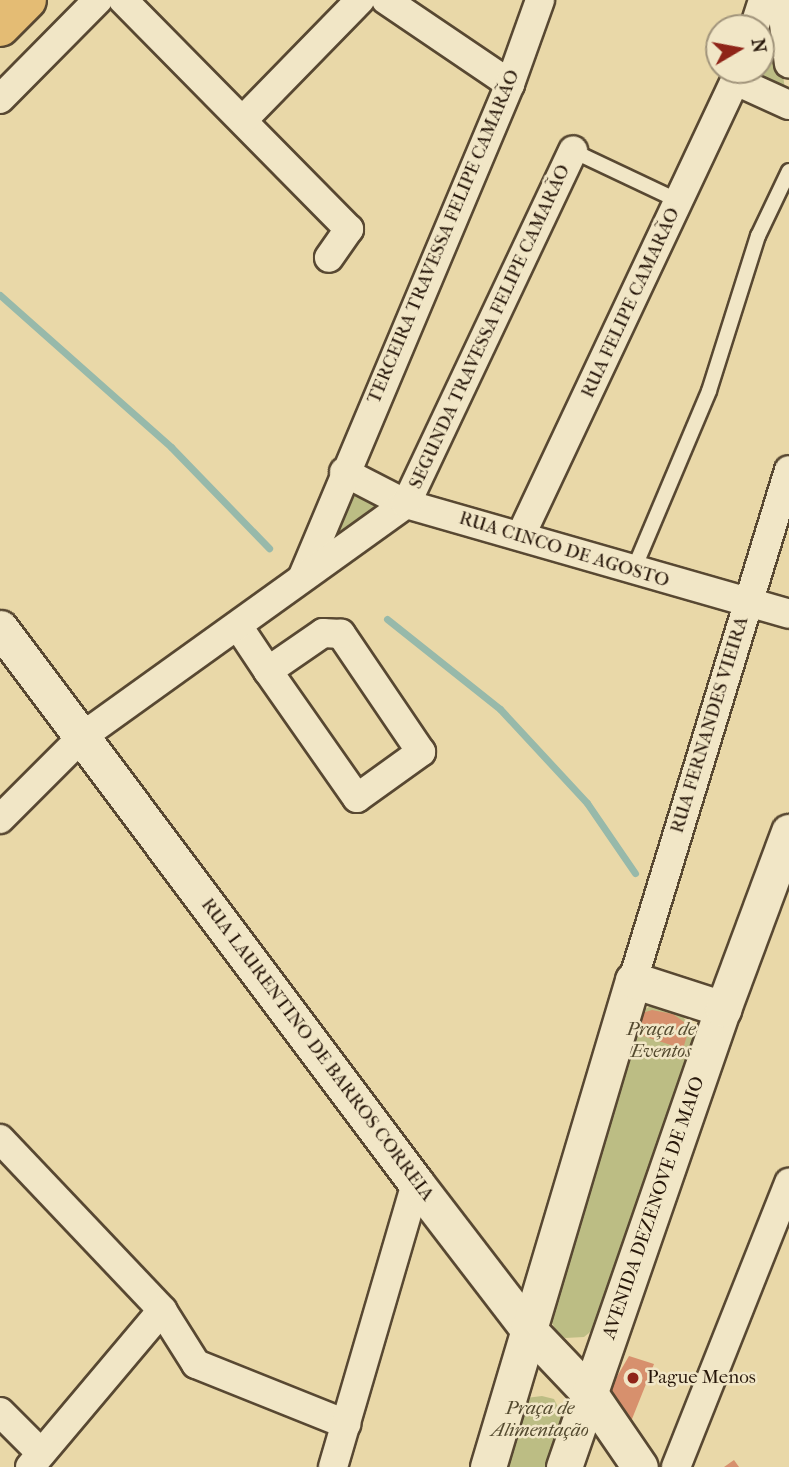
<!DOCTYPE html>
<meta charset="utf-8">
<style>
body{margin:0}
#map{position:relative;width:789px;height:1467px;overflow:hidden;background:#e9d8a8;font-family:"IM FELL French Canon",serif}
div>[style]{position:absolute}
.green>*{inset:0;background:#bcbd84}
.stream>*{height:7px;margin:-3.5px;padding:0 3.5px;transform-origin:3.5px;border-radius:3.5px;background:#97b9aa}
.building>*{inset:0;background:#d7906d}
.roads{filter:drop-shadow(2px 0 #584832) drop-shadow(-2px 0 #584832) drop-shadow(0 2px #584832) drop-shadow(0 -2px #584832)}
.service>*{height:14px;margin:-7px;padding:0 7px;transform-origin:7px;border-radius:7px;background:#f1e6c6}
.minor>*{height:28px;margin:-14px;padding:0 14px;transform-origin:14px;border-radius:14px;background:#f1e6c6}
.tertiary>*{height:35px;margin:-17.5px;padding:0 17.5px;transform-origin:17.5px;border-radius:17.5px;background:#f1e6c6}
.primary>*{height:38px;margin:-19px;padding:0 19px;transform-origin:19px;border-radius:19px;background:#e4bc74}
.dots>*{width:19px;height:19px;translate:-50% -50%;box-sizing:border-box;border:4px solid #f1e6c6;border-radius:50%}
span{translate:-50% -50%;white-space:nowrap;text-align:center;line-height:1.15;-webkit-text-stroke:5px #f1e6c6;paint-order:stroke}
.street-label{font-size:19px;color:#28180b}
.park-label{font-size:19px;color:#544a2f;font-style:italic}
.poi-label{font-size:19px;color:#28180b}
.left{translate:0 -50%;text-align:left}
.north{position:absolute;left:705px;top:14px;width:70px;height:70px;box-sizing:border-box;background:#f1e6c6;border:2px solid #a1947b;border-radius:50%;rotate:80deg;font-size:19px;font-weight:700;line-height:28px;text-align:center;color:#28180b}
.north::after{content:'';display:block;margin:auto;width:24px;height:32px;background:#8f2418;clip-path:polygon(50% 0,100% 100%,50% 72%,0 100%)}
</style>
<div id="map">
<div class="green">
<div style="clip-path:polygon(772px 2px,785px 89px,750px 77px,752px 70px,761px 70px,761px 40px)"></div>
<div style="clip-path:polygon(351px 490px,381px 504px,328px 540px)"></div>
<div style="clip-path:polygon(651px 1006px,661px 1007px,683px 1017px,690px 1025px,692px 1040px,600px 1324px,584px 1337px,565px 1338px,557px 1332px,548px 1316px,641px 1011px)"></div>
<div style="clip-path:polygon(542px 1396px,554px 1399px,564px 1419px,546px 1467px,502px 1467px,526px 1398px)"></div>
</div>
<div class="stream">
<div style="left:0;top:295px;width:229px;rotate:41.6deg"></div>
<div style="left:171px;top:447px;width:141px;rotate:45.9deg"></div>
<div style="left:387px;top:619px;width:144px;rotate:38.5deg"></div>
<div style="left:500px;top:709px;width:128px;rotate:47.2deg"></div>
<div style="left:587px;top:803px;width:85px;rotate:55.6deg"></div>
</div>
<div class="building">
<div style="clip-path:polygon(652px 1010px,673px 1014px,684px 1022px,688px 1032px,683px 1049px,637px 1034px,642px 1013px)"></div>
<div style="clip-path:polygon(629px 1356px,654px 1364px,630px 1424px,608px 1392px)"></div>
<div style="clip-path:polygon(734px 1460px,739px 1467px,724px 1467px)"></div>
</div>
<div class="roads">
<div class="service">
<div style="left:573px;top:151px;width:117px;rotate:25.3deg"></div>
<div style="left:633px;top:571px;width:195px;rotate:-67.1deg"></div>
<div style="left:709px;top:391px;width:163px;rotate:-72.5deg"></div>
<div style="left:758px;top:236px;width:72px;rotate:-64.5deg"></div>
</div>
<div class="minor">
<div style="left:123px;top:0;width:322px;rotate:45.4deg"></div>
<div style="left:349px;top:229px;width:35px;rotate:125deg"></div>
<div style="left:386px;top:0;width:150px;rotate:34.1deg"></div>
<div style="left:781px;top:0;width:64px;rotate:82.9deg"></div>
<div style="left:754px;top:28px;width:29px;rotate:-72deg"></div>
<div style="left:736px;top:81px;width:58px;rotate:24.4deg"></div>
<div style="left:0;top:99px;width:139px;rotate:-45.3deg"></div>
<div style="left:243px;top:120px;width:168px;rotate:-45.7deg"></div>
<div style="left:344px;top:472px;width:70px;rotate:27.3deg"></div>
<div style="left:406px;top:504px;width:398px;rotate:16deg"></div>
<div style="left:521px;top:535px;width:514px;rotate:-64.78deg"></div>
<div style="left:303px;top:576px;width:534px;rotate:-67.18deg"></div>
<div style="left:510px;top:84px;width:89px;rotate:-70.3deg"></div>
<div style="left:238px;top:626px;width:54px;rotate:56.3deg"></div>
<div style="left:268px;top:671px;width:155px;rotate:55deg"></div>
<div style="left:357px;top:798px;width:79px;rotate:-35.7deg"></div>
<div style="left:421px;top:752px;width:143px;rotate:-124.1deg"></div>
<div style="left:341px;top:634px;width:18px;rotate:-177deg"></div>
<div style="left:323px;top:633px;width:67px;rotate:145.4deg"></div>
<div style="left:0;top:819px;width:117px;rotate:-45deg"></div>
<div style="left:83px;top:736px;width:398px;rotate:-35.7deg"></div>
<div style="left:406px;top:504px;width:391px;rotate:-64.7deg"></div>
<div style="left:633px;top:980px;width:533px;rotate:-72.99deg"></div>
<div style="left:0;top:1139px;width:236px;rotate:46.5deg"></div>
<div style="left:162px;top:1310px;width:64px;rotate:57.8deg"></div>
<div style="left:196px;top:1364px;width:162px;rotate:21.8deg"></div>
<div style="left:0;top:1412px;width:58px;rotate:45deg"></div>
<div style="left:30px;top:1467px;width:205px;rotate:-49.9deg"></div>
<div style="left:333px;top:1467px;width:296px;rotate:-73.7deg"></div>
<div style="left:676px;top:1467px;width:306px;rotate:-68.3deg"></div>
</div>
<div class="tertiary">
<div style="left:0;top:628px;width:694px;rotate:53.15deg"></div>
<div style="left:416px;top:1183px;width:184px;rotate:52.5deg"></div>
<div style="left:528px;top:1329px;width:90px;rotate:46.4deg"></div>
<div style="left:590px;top:1394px;width:88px;rotate:55.6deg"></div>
<div style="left:488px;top:1467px;width:508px;rotate:-73.42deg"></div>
<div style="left:633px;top:980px;width:95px;rotate:17.9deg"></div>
<div style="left:564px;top:1467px;width:485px;rotate:-70.9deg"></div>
<div style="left:723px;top:1009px;width:189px;rotate:-69.6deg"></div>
</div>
<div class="primary">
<div style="left:0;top:27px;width:38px;rotate:-45deg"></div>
</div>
</div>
<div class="dots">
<div style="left:633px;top:1378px;background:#8f2418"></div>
</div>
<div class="street-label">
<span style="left:444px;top:237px;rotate:-67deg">TERCEIRA TRAVESSA FELIPE CAMARÃO</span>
<span style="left:631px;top:303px;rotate:-65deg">RUA FELIPE CAMARÃO</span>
<span style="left:490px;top:327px;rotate:-65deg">SEGUNDA TRAVESSA FELIPE CAMARÃO</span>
<span style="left:564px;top:550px;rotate:17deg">RUA CINCO DE AGOSTO</span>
<span style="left:710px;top:725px;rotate:-73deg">RUA FERNANDES VIEIRA</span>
<span style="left:317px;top:1050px;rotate:53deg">RUA LAURENTINO DE BARROS CORREIA</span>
<span style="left:654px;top:1208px;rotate:-71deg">AVENIDA DEZENOVE DE MAIO</span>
</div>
<div class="park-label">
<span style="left:661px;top:1041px">Praça de<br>Eventos</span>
<span style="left:540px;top:1420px">Praça de<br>Alimentação</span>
</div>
<div class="poi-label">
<span class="left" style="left:647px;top:1378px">Pague Menos</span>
</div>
<div class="north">N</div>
</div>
